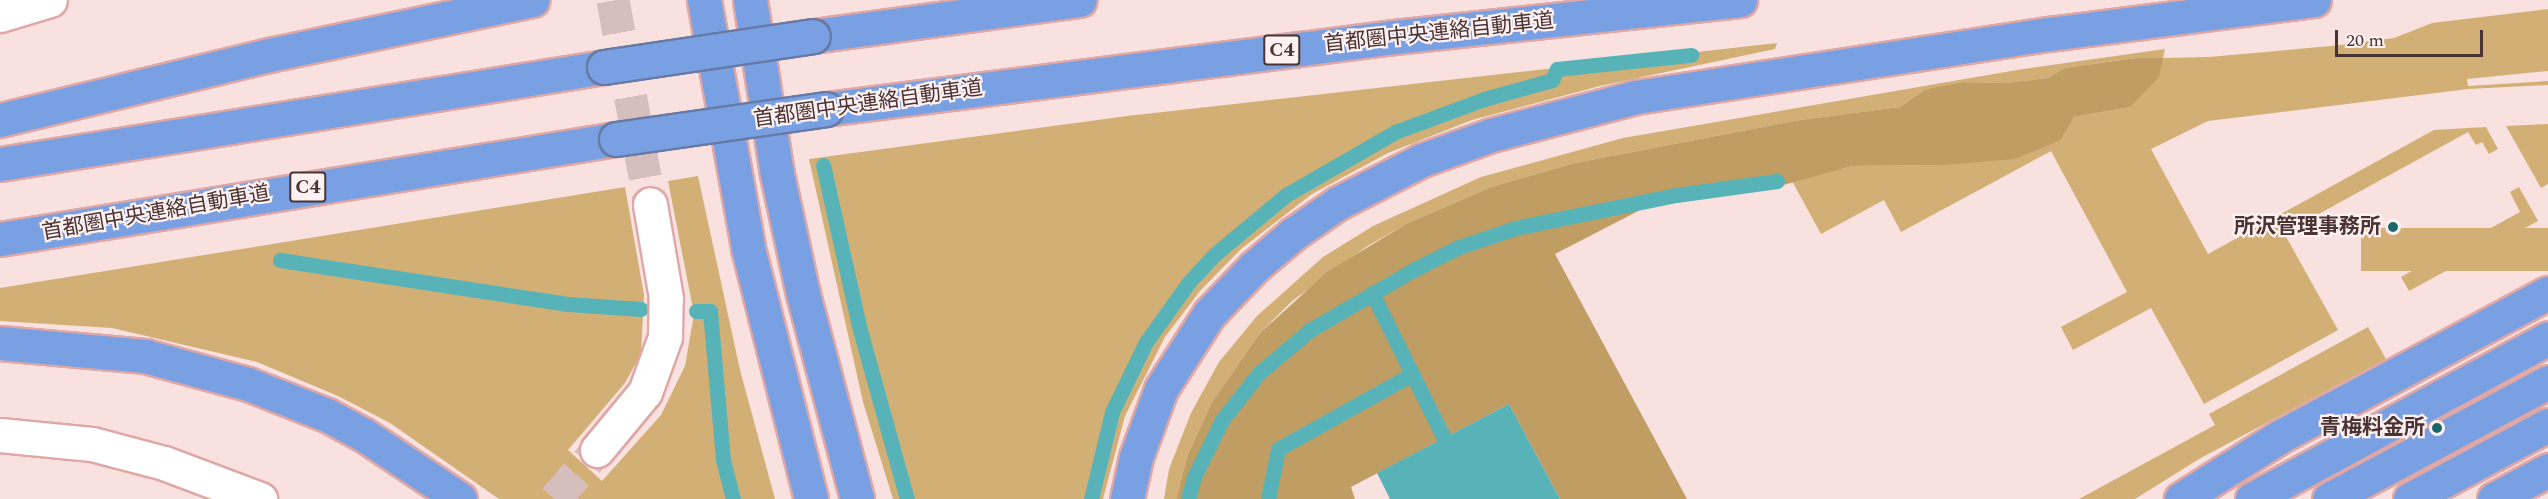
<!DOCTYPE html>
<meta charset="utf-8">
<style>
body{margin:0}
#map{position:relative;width:2548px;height:499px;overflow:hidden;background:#f9e1e0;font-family:Spectral,"Noto Sans JP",serif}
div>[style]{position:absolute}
.green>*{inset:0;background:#d2b075;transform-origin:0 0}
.forest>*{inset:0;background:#c09e63}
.water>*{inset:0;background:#58b3b8}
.stream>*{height:15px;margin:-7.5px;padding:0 7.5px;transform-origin:7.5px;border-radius:7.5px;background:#58b3b8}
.street-tunnel>*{height:33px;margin-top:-16.5px;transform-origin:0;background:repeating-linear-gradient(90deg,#d6bebd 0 33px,transparent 0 49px)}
.roads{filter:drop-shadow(2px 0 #dfa7a6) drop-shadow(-2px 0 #dfa7a6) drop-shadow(0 2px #dfa7a6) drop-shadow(0 -2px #dfa7a6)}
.street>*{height:33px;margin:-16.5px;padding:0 16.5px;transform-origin:16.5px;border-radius:16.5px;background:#fff}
.highway>*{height:33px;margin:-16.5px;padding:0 16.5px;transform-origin:16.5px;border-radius:16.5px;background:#78a0e2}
.bridges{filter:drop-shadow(2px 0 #687aa4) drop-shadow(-2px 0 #687aa4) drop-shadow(0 2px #687aa4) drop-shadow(0 -2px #687aa4)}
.highway-bridge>*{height:33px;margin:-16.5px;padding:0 16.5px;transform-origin:16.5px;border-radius:16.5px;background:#78a0e2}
.dots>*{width:16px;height:16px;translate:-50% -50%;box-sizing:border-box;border:3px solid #fef1f1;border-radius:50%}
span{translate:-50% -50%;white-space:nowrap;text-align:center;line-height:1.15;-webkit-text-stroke:4.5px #fef1f1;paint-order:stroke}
.shield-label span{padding:2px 4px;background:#fef1f1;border:2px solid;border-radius:4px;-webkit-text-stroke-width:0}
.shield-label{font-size:20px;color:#4a3332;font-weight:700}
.street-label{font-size:21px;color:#4a3332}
.poi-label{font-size:21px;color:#4a3332;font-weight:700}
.right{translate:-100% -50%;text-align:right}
.scale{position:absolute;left:2335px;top:30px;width:148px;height:27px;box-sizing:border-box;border:3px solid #4a3332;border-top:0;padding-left:8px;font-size:18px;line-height:21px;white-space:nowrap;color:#4a3332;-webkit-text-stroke:4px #fef1f1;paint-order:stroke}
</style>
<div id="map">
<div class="green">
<div style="clip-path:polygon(2548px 9px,2548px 71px,2467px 79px,2468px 86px,2548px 81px,2548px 85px,2468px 89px,2208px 121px,2151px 149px,2208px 254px,2434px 130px,2486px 127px,2498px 149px,2489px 154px,2482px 142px,2476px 145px,2468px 132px,2284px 233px,2338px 330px,2204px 404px,2151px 308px,2073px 350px,2061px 327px,2127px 292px,2051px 151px,1901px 232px,1884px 200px,1821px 234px,1792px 181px,1852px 166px,1944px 165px,2061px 140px,2074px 117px,2130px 107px,2163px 58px,2136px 58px,2064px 68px,2048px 78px,2005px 83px,1962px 82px,1926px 89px,1900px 107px,1800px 120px,1575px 163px,1491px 187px,1406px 224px,1366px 247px,1292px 301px,1260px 333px,1212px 402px,1188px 454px,1176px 499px,1164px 499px,1169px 469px,1191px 413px,1219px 362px,1257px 316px,1323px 257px,1373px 226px,1481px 177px,1623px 138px,2017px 70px,2165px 49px,2163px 58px,2209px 57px,2331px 46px,2394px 38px,2432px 23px)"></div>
<div style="clip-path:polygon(1777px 43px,1775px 49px,1600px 86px,1472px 120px,1388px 153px,1312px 194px,1241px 249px,1200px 291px,1165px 337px,1125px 416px,1103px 499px,893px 499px,863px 402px,809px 159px,1127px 116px)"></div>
<div style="clip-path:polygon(2548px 124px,2548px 184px,2541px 188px,2506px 126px)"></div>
<div style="clip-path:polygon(698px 176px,740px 370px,775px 499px,499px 499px,390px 423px,338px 396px,257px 362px,112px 328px,0 321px,0 288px,625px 187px,644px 295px,641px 354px,625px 383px,568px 450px,602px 481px,661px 415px,685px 366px,694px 314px,668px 181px)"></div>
<div style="clip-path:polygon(2519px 187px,2538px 221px,2409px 291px,2401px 277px,2520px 212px,2510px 192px)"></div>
<div style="left:2548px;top:228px;width:43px;height:187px;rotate:90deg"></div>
<div style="clip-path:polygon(2368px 327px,2386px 359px,2199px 459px,2135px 499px,2079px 499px,2215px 425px,2209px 414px)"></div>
</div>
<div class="forest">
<div style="clip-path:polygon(2136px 58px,2163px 58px,2159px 77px,2130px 107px,2074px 117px,2061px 140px,2015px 159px,1944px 165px,1852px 166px,1776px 187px,1644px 208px,1555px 254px,1687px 499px,1560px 499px,1509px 404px,1351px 487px,1355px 499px,1176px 499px,1188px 454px,1212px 402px,1260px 333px,1327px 272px,1406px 224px,1491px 187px,1575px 163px,1800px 120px,1900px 107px,1926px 89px,1962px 82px,2005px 83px,2048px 78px,2064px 68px)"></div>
</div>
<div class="water">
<div style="clip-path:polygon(1509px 404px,1560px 499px,1390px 499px,1377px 473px)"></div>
</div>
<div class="stream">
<div style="left:823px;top:165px;width:169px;rotate:77.4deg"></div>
<div style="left:860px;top:330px;width:175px;rotate:74.5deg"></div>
<div style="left:280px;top:260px;width:291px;rotate:8.7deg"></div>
<div style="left:568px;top:304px;width:73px;rotate:3.9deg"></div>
<div style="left:1372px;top:293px;width:162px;rotate:63.6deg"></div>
<div style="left:696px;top:311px;width:14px"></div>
<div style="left:710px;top:311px;width:150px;rotate:85deg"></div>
<div style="left:723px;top:460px;width:40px;rotate:75.6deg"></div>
<div style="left:1091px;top:499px;width:89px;rotate:-76.4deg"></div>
<div style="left:1112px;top:412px;width:78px;rotate:-64.1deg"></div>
<div style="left:1146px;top:342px;width:74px;rotate:-54.4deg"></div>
<div style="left:1189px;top:282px;width:37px;rotate:-47deg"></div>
<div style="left:1214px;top:255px;width:94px;rotate:-39.8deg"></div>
<div style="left:1286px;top:195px;width:126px;rotate:-30deg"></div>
<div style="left:1395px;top:132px;width:95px;rotate:-20.3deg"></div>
<div style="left:1484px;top:99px;width:71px;rotate:-15.6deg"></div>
<div style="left:1552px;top:80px;width:12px;rotate:-66deg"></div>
<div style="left:1557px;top:69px;width:135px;rotate:-6deg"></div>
<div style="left:1188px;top:499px;width:23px;rotate:-75deg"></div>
<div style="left:1194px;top:477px;width:64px;rotate:-63.8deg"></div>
<div style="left:1222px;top:420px;width:60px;rotate:-51.8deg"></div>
<div style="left:1259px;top:373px;width:67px;rotate:-40.1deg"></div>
<div style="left:1310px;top:330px;width:121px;rotate:-30.2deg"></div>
<div style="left:1415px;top:269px;width:49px;rotate:-26.6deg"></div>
<div style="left:1459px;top:247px;width:59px;rotate:-18.7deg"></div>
<div style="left:1515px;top:228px;width:164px;rotate:-11.6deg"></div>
<div style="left:1676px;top:195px;width:102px;rotate:-7.9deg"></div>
<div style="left:1268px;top:499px;width:51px;rotate:-78.7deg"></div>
<div style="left:1278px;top:449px;width:154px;rotate:-29.2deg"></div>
</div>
<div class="street-tunnel">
<div style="left:613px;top:0;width:207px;rotate:79.7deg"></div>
<div style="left:555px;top:499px;width:65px;rotate:-49.4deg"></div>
</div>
<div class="roads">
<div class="street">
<div style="left:0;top:15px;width:52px;rotate:-16.7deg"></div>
<div style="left:0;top:435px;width:92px;rotate:5.6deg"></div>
<div style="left:92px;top:444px;width:74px;rotate:14.8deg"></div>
<div style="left:164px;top:463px;width:103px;rotate:20.6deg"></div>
<div style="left:597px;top:450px;width:75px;rotate:-50.4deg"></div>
<div style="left:645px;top:392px;width:59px;rotate:-70deg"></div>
<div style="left:665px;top:337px;width:39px;rotate:-89deg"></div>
<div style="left:666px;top:298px;width:95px;rotate:-99.7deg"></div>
</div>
<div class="highway">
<div style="left:704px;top:0;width:252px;rotate:79.9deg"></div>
<div style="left:748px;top:248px;width:259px;rotate:75.9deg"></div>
<div style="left:750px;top:0;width:176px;rotate:81.2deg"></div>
<div style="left:777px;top:174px;width:123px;rotate:77.8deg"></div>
<div style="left:803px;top:294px;width:212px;rotate:75.2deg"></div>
<div style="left:813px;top:36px;width:269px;rotate:-7.7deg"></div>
<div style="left:826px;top:109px;width:573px;rotate:-7.22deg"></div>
<div style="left:1394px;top:37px;width:348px;rotate:-6.1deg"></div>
<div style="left:0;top:120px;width:277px;rotate:-13.6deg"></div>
<div style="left:269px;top:55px;width:269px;rotate:-11.8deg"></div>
<div style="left:0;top:164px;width:612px;rotate:-9.12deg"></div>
<div style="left:0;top:239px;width:624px;rotate:-9.22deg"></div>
<div style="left:0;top:343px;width:146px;rotate:5.1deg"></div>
<div style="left:145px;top:356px;width:107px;rotate:15.2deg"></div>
<div style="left:248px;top:384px;width:85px;rotate:21.4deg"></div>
<div style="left:327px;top:415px;width:42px;rotate:28.4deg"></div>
<div style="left:364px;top:435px;width:115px;rotate:33.7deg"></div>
<div style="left:1127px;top:499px;width:43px;rotate:-77.9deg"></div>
<div style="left:1136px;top:457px;width:72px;rotate:-69.8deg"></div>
<div style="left:1161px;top:389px;width:89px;rotate:-57.4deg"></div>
<div style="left:1209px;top:314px;width:65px;rotate:-46.2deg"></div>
<div style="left:1254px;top:267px;width:51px;rotate:-40.2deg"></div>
<div style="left:1293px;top:234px;width:55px;rotate:-34.6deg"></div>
<div style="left:1338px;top:203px;width:94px;rotate:-27.1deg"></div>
<div style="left:1422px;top:160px;width:73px;rotate:-19.9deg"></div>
<div style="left:1491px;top:135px;width:150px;rotate:-14.7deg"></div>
<div style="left:1636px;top:97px;width:418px;rotate:-8.7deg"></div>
<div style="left:2049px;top:34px;width:267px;rotate:-7.3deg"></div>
<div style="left:2181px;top:499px;width:118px;rotate:-32.2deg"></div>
<div style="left:2281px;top:436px;width:303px;rotate:-28.2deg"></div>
<div style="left:2252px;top:499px;width:337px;rotate:-28.5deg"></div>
<div style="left:2329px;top:499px;width:248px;rotate:-28.1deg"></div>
<div style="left:2410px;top:499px;width:157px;rotate:-28.2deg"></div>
<div style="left:2494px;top:499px;width:61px;rotate:-28.2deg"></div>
</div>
</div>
<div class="bridges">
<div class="highway-bridge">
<div style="left:604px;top:67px;width:211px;rotate:-8.4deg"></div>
<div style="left:616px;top:139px;width:212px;rotate:-8.1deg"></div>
</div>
</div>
<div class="dots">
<div style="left:2393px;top:227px;background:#1a686c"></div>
<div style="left:2437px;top:428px;background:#1a686c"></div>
</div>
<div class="shield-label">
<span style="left:1282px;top:50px">C4</span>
<span style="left:308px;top:187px">C4</span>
</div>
<div class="street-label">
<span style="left:1439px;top:33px;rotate:-6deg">首都圏中央連絡自動車道</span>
<span style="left:868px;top:104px;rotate:-8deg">首都圏中央連絡自動車道</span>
<span style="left:156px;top:213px;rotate:-10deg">首都圏中央連絡自動車道</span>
</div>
<div class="poi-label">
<span class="right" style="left:2381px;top:227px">所沢管理事務所</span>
<span class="right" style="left:2425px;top:428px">青梅料金所</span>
</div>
<div class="scale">20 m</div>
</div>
